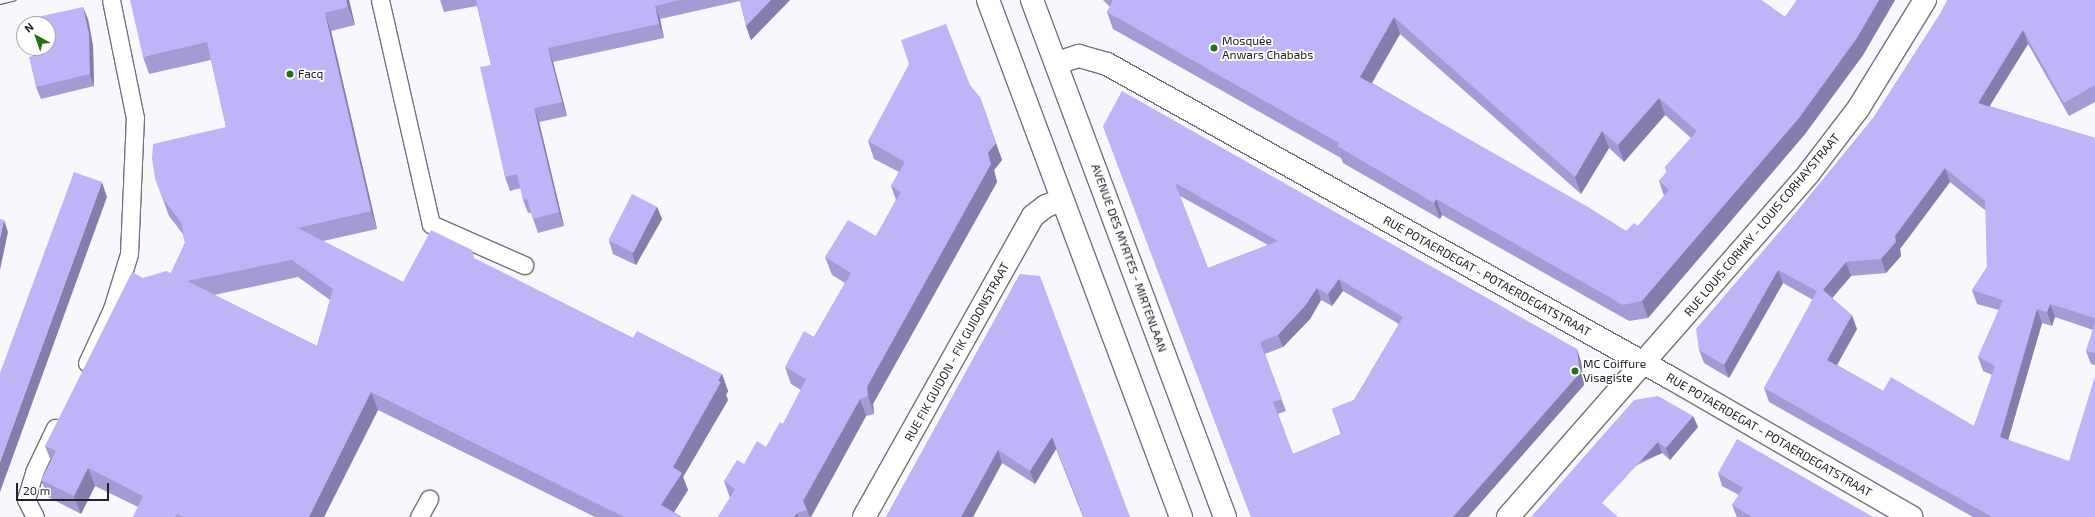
<!DOCTYPE html>
<meta charset="utf-8">
<style>
body{margin:0}
#map{position:relative;width:2095px;height:517px;overflow:hidden;background:#f8f7fd;font-family:"Exo 2",sans-serif}
div>[style]{position:absolute}
.roads{filter:drop-shadow(1px 0 #73717f) drop-shadow(-1px 0 #73717f) drop-shadow(0 1px #73717f) drop-shadow(0 -1px #73717f)}
.lane>*{height:17px;margin:-8.5px;padding:0 8.5px;transform-origin:8.5px;border-radius:8.5px;background:#fff}
.street>*{height:22px;margin:-11px;padding:0 11px;transform-origin:11px;border-radius:11px;background:#fff}
.tram>*{height:1px;margin:-0.5px;padding:0 0.5px;transform-origin:0.5px;border-radius:0.5px;background:#3c3b41}
.wall>*{inset:0;background:#a39bd4}
.shaded-wall>*{inset:0;background:#857ead;transform-origin:0 0}
.building>*{inset:0;background:#beb4f7;transform-origin:0 0}
.dots>*{width:11px;height:11px;translate:-50% -50%;box-sizing:border-box;border:2px solid #fff;border-radius:50%}
span{translate:-50% -50%;white-space:nowrap;text-align:center;line-height:1.15;-webkit-text-stroke:3.5px #fff;paint-order:stroke}
.poi-label{font-size:12px;color:#232228}
.left{translate:0 -50%;text-align:left}
.street-label{font-size:12px;color:#232228}
.north{position:absolute;left:16px;top:16px;width:40px;height:40px;box-sizing:border-box;background:#fff;border:1px solid #a7a7a9;border-radius:50%;rotate:320deg;font-size:11px;font-weight:700;line-height:16px;text-align:center;color:#232228}
.north::after{content:'';display:block;margin:auto;width:14px;height:18px;background:#257014;clip-path:polygon(50% 0,100% 100%,50% 72%,0 100%)}
.scale{position:absolute;left:16px;top:483px;width:93px;height:18px;box-sizing:border-box;border:2px solid #232228;border-top:0;padding-left:5px;font-size:12px;line-height:14px;white-space:nowrap;color:#232228;-webkit-text-stroke:3px #fff;paint-order:stroke}
</style>
<div id="map">
<div class="roads">
<div class="lane">
<div style="left:380px;top:0;width:230px;rotate:77.2deg"></div>
<div style="left:431px;top:224px;width:102px;rotate:23.8deg"></div>
<div style="left:87px;top:363px;width:60px;rotate:-65.2deg"></div>
<div style="left:112px;top:309px;width:58px;rotate:-72.8deg"></div>
<div style="left:129px;top:254px;width:136px;rotate:-87.5deg"></div>
<div style="left:135px;top:118px;width:120px;rotate:-101.5deg"></div>
<div style="left:35px;top:517px;width:20px;rotate:-117deg"></div>
<div style="left:26px;top:499px;width:28px;rotate:-73deg"></div>
<div style="left:34px;top:472px;width:49px;rotate:-64.5deg"></div>
<div style="left:419px;top:517px;width:21px;rotate:-61deg"></div>
</div>
<div class="street">
<div style="left:988px;top:0;width:552px;rotate:69.53deg"></div>
<div style="left:1032px;top:0;width:552px;rotate:69.53deg"></div>
<div style="left:1057px;top:63px;width:23px;rotate:-18deg"></div>
<div style="left:1079px;top:56px;width:29px;rotate:16deg"></div>
<div style="left:1107px;top:64px;width:643px;rotate:29.12deg"></div>
<div style="left:1669px;top:377px;width:280px;rotate:30deg"></div>
<div style="left:864px;top:517px;width:345px;rotate:-60.7deg"></div>
<div style="left:1033px;top:216px;width:16px;rotate:-38deg"></div>
<div style="left:1046px;top:206px;width:17px;rotate:-21deg"></div>
<div style="left:1508px;top:517px;width:457px;rotate:-48.8deg"></div>
<div style="left:1809px;top:173px;width:81px;rotate:-52.6deg"></div>
<div style="left:1858px;top:109px;width:128px;rotate:-58.4deg"></div>
</div>
</div>
<div class="tram">
<div style="left:0;top:4px;width:16px;rotate:-14deg"></div>
</div>
<div class="wall">
<div style="clip-path:polygon(evenodd,349px 0,355px 25px,331px 31px,377px 229px,323px 241px,403px 282px,475px 259px,633px 338px,722px 374px,728px 391px,726px 395px,728px 400px,683px 477px,688px 490px,674px 512px,682px 517px,595px 517px,378px 410px,324px 517px,133px 517px,138px 507px,95px 486px,81px 514px,48px 497px,41px 480px,51px 461px,45px 446px,143px 278px,171px 273px,185px 243px,183px 234px,169px 216px,155px 178px,226px 127px,211px 60px,149px 74px,143px 57px,349px 0,298px 277px,330px 300px,317px 346px,214px 295px,298px 277px)"></div>
<div style="clip-path:polygon(440px 0,790px 0,751px 40px,746px 26px,740px 1px,660px 19px,664px 38px,553px 62px,567px 116px,539px 122px,564px 226px,538px 233px,531px 213px,528px 213px,523px 200px,521px 188px,510px 191px,505px 177px,491px 65px,477px 6px,444px 12px)"></div>
<div style="clip-path:polygon(evenodd,1103px 0,1761px 0,1785px 17px,1797px 0,1895px 0,1863px 55px,1805px 134px,1648px 318px,1629px 321px,1442px 215px,1440px 219px,1343px 163px,1341px 158px,1113px 29px,1107px 12px,1110px 7px,1103px 0,1400px 34px,1581px 194px,1609px 148px,1624px 162px,1665px 115px,1691px 138px,1665px 167px,1667px 172px,1659px 181px,1664px 196px,1638px 226px,1626px 231px,1372px 83px,1400px 34px)"></div>
<div style="clip-path:polygon(evenodd,2095px 0,2095px 102px,2069px 116px,2028px 44px,1989px 106px,2095px 138px,2095px 365px,2091px 364px,2086px 351px,2093px 330px,2055px 317px,2052px 326px,2042px 323px,2008px 440px,2095px 517px,1973px 517px,1769px 402px,1764px 388px,1813px 300px,1783px 283px,1729px 378px,1704px 363px,1699px 350px,1799px 209px,1874px 117px,1940px 14px,2095px 0,1950px 182px,1986px 211px,1987px 267px,1972px 290px,1977px 304px,1999px 310px,1978px 357px,1983px 371px,1992px 375px,1974px 426px,1883px 391px,1837px 365px,1857px 329px,1832px 298px,1851px 276px,1886px 273px,1901px 256px,1900px 249px,1950px 182px)"></div>
<div style="clip-path:polygon(88px 19px,93px 46px,94px 86px,41px 99px,36px 87px,40px 54px)"></div>
<div style="clip-path:polygon(970px 85px,1002px 160px,994px 170px,997px 182px,873px 404px,874px 414px,866px 416px,811px 517px,718px 517px,730px 498px,724px 481px,766px 447px,783px 424px,801px 390px,791px 384px,785px 367px,814px 337px,845px 283px,832px 275px,825px 257px,876px 236px,896px 200px,891px 186px,899px 172px,874px 159px,868px 141px)"></div>
<div style="clip-path:polygon(evenodd,1103px 126px,1577px 349px,1581px 362px,1584px 385px,1468px 517px,1251px 517px,1103px 126px,1180px 196px,1268px 245px,1208px 268px,1180px 196px,1103px 126px,1343px 291px,1399px 324px,1354px 400px,1332px 409px,1341px 434px,1293px 454px,1278px 414px,1286px 411px,1265px 354px,1283px 347px,1310px 319px,1321px 300px,1332px 306px,1343px 291px)"></div>
<div style="clip-path:polygon(657px 207px,662px 219px,636px 265px,613px 254px,609px 241px)"></div>
<div style="clip-path:polygon(1020px 274px,1130px 517px,1083px 517px,1056px 449px,1035px 484px,1002px 463px,973px 517px,886px 517px)"></div>
<div style="clip-path:polygon(1693px 416px,1698px 427px,1670px 460px,1662px 453px,1531px 517px)"></div>
<div style="clip-path:polygon(1718px 473px,1873px 517px,1737px 517px,1732px 505px,1739px 495px,1722px 486px)"></div>
</div>
<div class="shaded-wall">
<div style="clip-path:polygon(346px 0,349px 0,355px 25px,348px 7px)"></div>
<div style="clip-path:polygon(771px 0,790px 0,751px 40px,746px 26px)"></div>
<div style="clip-path:polygon(1879px 0,1895px 0,1863px 55px,1805px 134px,1648px 318px,1642px 301px)"></div>
<div style="clip-path:polygon(655px 6px,660px 19px,664px 38px,659px 24px)"></div>
<div style="clip-path:polygon(83px 7px,88px 19px,93px 46px,94px 86px,90px 74px)"></div>
<div style="clip-path:polygon(325px 13px,331px 31px,377px 229px,371px 211px)"></div>
<div style="clip-path:polygon(1394px 17px,1400px 34px,1366px 93px,1360px 77px)"></div>
<div style="clip-path:polygon(2023px 30px,2028px 44px,1983px 117px,1978px 103px)"></div>
<div style="clip-path:polygon(548px 48px,553px 62px,567px 116px,562px 102px)"></div>
<div style="clip-path:polygon(980px 97px,1002px 160px,994px 170px,997px 182px,873px 404px,874px 414px,868px 396px,867px 387px,988px 153px)"></div>
<div style="clip-path:polygon(1659px 98px,1665px 115px,1624px 162px,1618px 145px)"></div>
<div style="clip-path:polygon(534px 108px,539px 122px,564px 226px,559px 212px)"></div>
<div style="clip-path:polygon(1602px 131px,1609px 148px,1581px 194px,1575px 177px)"></div>
<div style="clip-path:polygon(1945px 168px,1950px 182px,1900px 249px,1901px 256px,1886px 273px,1881px 259px,1895px 236px)"></div>
<div style="clip-path:polygon(102px 182px,107px 197px,0 492px,0 462px)"></div>
<div style="clip-path:polygon(1436px 199px,1442px 215px,1440px 219px,1434px 203px)"></div>
<div style="clip-path:polygon(657px 207px,662px 219px,636px 265px,632px 253px)"></div>
<div style="clip-path:polygon(4px 220px,8px 232px,0 270px,0 238px)"></div>
<div style="clip-path:polygon(1846px 262px,1851px 276px,1828px 303px,1823px 290px)"></div>
<div style="clip-path:polygon(1778px 270px,1783px 283px,1729px 378px,1724px 365px)"></div>
<div style="clip-path:polygon(1339px 279px,1343px 291px,1332px 306px,1328px 294px)"></div>
<div style="clip-path:polygon(1317px 288px,1321px 300px,1310px 319px,1283px 347px,1278px 335px)"></div>
<div style="clip-path:polygon(2050px 304px,2055px 317px,2052px 326px,2047px 312px)"></div>
<div style="clip-path:polygon(2037px 309px,2042px 323px,2005px 451px,2000px 437px)"></div>
<div style="clip-path:polygon(1852px 315px,1857px 329px,1832px 374px,1827px 360px)"></div>
<div style="clip-path:polygon(1577px 349px,1581px 362px,1584px 385px,1468px 517px,1453px 517px)"></div>
<div style="clip-path:polygon(722px 374px,728px 391px,726px 395px,728px 400px,683px 477px,688px 490px,671px 517px,661px 505px,673px 467px)"></div>
<div style="clip-path:polygon(371px 392px,378px 410px,324px 517px,309px 517px)"></div>
<div style="clip-path:polygon(860px 399px,866px 416px,811px 517px,810px 517px,803px 501px)"></div>
<div style="clip-path:polygon(1693px 416px,1698px 427px,1670px 460px,1666px 448px)"></div>
<div style="clip-path:polygon(1052px 437px,1056px 449px,1035px 484px,1030px 471px)"></div>
<div style="left:1658px;top:442px;width:12px;height:83px;rotate:70deg"></div>
<div style="clip-path:polygon(998px 450px,1002px 463px,973px 517px,961px 517px)"></div>
<div style="clip-path:polygon(88px 468px,95px 486px,81px 514px,74px 496px)"></div>
<div style="clip-path:polygon(797px 513px,798px 517px,794px 517px)"></div>
</div>
<div class="building">
<div style="clip-path:polygon(evenodd,130px 0,346px 0,348px 7px,325px 13px,371px 211px,298px 228px,403px 282px,431px 230px,472px 250px,474px 258px,633px 338px,637px 331px,722px 374px,718px 381px,721px 382px,673px 467px,682px 473px,661px 505px,682px 517px,624px 517px,371px 392px,309px 517px,184px 517px,177px 514px,175px 517px,133px 517px,143px 496px,88px 468px,74px 496px,41px 480px,56px 451px,45px 446px,132px 272px,143px 278px,166px 271px,171px 273px,185px 243px,181px 222px,163px 199px,155px 178px,152px 159px,153px 144px,226px 127px,207px 42px,143px 57px,130px 0,292px 260px,333px 289px,317px 346px,187px 281px,292px 260px)"></div>
<div style="clip-path:polygon(476px 0,680px 0,655px 6px,659px 24px,548px 48px,562px 102px,534px 108px,559px 212px,533px 219px,527px 199px,523px 200px,517px 174px,505px 177px,480px 67px,491px 65px)"></div>
<div style="clip-path:polygon(740px 0,771px 0,746px 26px)"></div>
<div style="clip-path:polygon(evenodd,1113px 0,1761px 0,1785px 17px,1797px 0,1879px 0,1857px 38px,1799px 118px,1642px 301px,1623px 305px,1436px 199px,1434px 203px,1337px 146px,1339px 143px,1107px 12px,1113px 0,1394px 17px,1575px 177px,1602px 131px,1618px 145px,1659px 98px,1697px 131px,1665px 167px,1668px 170px,1659px 181px,1669px 190px,1638px 226px,1634px 223px,1626px 231px,1588px 207px,1360px 77px,1394px 17px)"></div>
<div style="clip-path:polygon(evenodd,1947px 0,2095px 0,2095px 85px,2064px 103px,2023px 30px,1978px 103px,2095px 138px,2095px 318px,2050px 304px,2047px 312px,2037px 309px,2000px 437px,2069px 461px,2095px 376px,2095px 517px,1992px 517px,1764px 388px,1817px 291px,1778px 270px,1724px 365px,1699px 350px,1696px 329px,1799px 209px,1874px 117px,1940px 14px,1947px 0,1945px 168px,1985px 201px,1987px 267px,1972px 290px,2003px 300px,1978px 357px,1995px 366px,1974px 426px,1891px 377px,1883px 391px,1827px 360px,1852px 315px,1823px 290px,1846px 262px,1881px 259px,1896px 242px,1895px 236px,1945px 168px)"></div>
<div style="clip-path:polygon(83px 7px,89px 34px,90px 74px,36px 87px,29px 57px,40px 54px,38px 48px,48px 48px,48px 24px,34px 24px,33px 18px)"></div>
<div style="clip-path:polygon(946px 24px,970px 85px,980px 97px,996px 143px,988px 153px,991px 164px,867px 387px,868px 396px,860px 399px,803px 501px,807px 510px,797px 513px,794px 517px,718px 517px,735px 489px,724px 481px,737px 460px,744px 464px,757px 441px,766px 447px,780px 422px,783px 424px,806px 379px,785px 367px,804px 331px,814px 337px,851px 273px,825px 257px,848px 220px,876px 236px,901px 192px,891px 186px,905px 162px,868px 141px,909px 64px,901px 40px)"></div>
<div style="clip-path:polygon(evenodd,1122px 91px,1577px 349px,1580px 373px,1453px 517px,1251px 517px,1103px 126px,1122px 91px,1175px 183px,1278px 241px,1208px 268px,1175px 183px,1122px 91px,1339px 279px,1403px 317px,1354px 400px,1332px 409px,1342px 434px,1293px 454px,1273px 402px,1282px 399px,1260px 342px,1278px 335px,1305px 306px,1317px 288px,1328px 294px,1339px 279px)"></div>
<div style="clip-path:polygon(74px 172px,102px 182px,0 462px,0 373px)"></div>
<div style="left:632px;top:194px;width:28px;height:52px;rotate:27deg"></div>
<div style="clip-path:polygon(0 219px,4px 220px,0 238px)"></div>
<div style="clip-path:polygon(1020px 274px,1040px 276px,1130px 517px,1084px 517px,1052px 437px,1030px 471px,998px 450px,961px 517px,886px 517px)"></div>
<div style="clip-path:polygon(2095px 323px,2095px 353px,2086px 351px)"></div>
<div style="clip-path:polygon(1658px 396px,1693px 416px,1666px 448px,1658px 442px,1602px 503px,1618px 517px,1531px 517px,1634px 400px)"></div>
<div style="clip-path:polygon(1737px 439px,1873px 517px,1752px 517px,1732px 505px,1743px 488px,1718px 473px)"></div>
</div>
<div class="dots">
<div style="left:1214px;top:48px;background:#257014"></div>
<div style="left:290px;top:74px;background:#257014"></div>
<div style="left:1575px;top:371px;background:#257014"></div>
</div>
<div class="poi-label">
<span class="left" style="left:1222px;top:48px">Mosquée<br>Anwars Chababs</span>
<span class="left" style="left:298px;top:74px">Facq</span>
<span class="left" style="left:1583px;top:371px">MC Coiffure<br>Visagiste</span>
</div>
<div class="street-label">
<span style="left:1762px;top:225px;rotate:-50deg">RUE LOUIS CORHAY - LOUIS CORHAYSTRAAT</span>
<span style="left:1129px;top:258px;rotate:70deg">AVENUE DES MYRTES - MIRTENLAAN</span>
<span style="left:1487px;top:276px;rotate:29deg">RUE POTAERDEGAT - POTAERDEGATSTRAAT</span>
<span style="left:957px;top:352px;rotate:-61deg">RUE FIK GUIDON - FIK GUIDONSTRAAT</span>
<span style="left:1769px;top:435px;rotate:30deg">RUE POTAERDEGAT - POTAERDEGATSTRAAT</span>
</div>
<div class="north">N</div>
<div class="scale">20 m</div>
</div>
